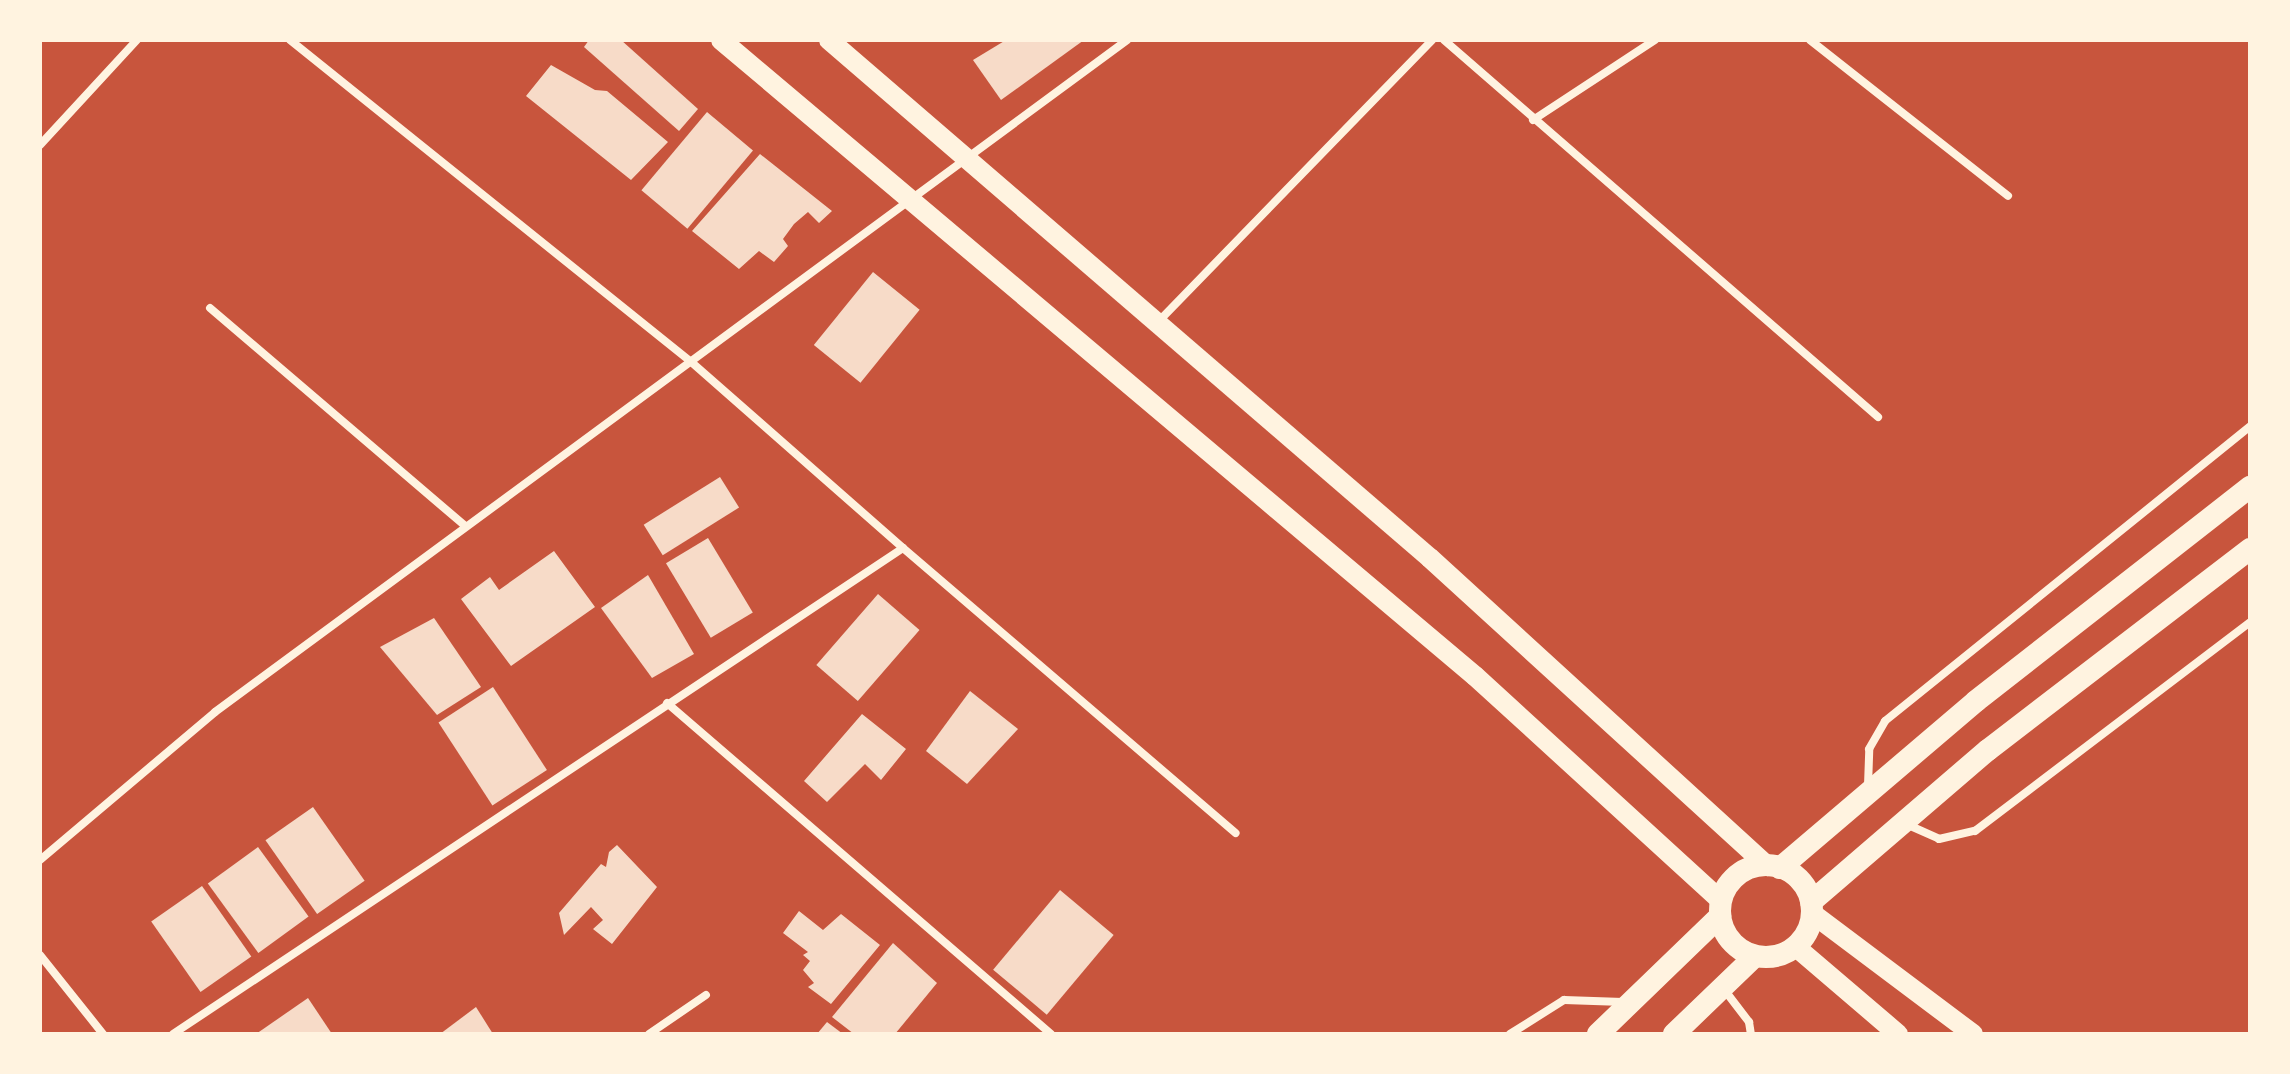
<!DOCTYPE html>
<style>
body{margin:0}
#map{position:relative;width:2290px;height:1074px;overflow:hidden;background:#c8553d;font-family:"Noto Serif",serif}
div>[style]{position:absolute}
.building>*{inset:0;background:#f7dbc8;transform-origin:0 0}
.minor>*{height:8px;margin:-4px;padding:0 4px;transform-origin:4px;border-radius:4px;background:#fff3e0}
.primary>*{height:20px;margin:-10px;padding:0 10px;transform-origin:10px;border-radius:10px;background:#fff3e0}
.trunk>*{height:22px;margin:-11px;padding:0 11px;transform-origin:11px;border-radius:11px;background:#fff3e0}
.trunk>.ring{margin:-11px;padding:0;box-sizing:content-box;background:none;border:22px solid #fff3e0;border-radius:50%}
span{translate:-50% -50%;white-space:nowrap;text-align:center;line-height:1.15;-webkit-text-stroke:6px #fff3e0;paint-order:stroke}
.frame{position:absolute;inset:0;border:42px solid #fff3e0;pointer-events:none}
</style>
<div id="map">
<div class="building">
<div style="clip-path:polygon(589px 40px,621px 40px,698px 109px,679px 131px,584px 47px)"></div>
<div style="clip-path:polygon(1006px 40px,1084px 40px,1001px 100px,973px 60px)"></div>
<div style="clip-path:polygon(551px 65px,595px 90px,607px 91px,668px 142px,631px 180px,526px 96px)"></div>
<div style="left:707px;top:112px;width:60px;height:102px;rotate:40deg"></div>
<div style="clip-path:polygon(760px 154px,832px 211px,819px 223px,808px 212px,794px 224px,783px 239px,788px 246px,774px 262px,759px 251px,739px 269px,692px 231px)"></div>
<div style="left:873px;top:272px;width:60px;height:94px;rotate:39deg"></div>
<div style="left:720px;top:477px;width:36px;height:90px;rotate:58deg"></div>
<div style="left:708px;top:538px;width:87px;height:49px;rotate:59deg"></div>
<div style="clip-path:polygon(554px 551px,595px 607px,511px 666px,461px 599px,490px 577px,499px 590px)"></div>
<div style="clip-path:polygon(648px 575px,694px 654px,652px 678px,601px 608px)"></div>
<div style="left:878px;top:594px;width:55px;height:94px;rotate:41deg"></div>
<div style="clip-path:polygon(434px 618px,481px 687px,437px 715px,380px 647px)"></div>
<div style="left:493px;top:687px;width:99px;height:65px;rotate:57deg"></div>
<div style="clip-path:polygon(970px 691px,1018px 729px,967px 784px,926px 751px)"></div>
<div style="clip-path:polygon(862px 714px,906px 749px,881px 780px,865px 764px,827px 802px,804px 781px)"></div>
<div style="left:313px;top:807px;width:90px;height:58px;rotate:55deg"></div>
<div style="clip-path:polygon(617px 845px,657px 887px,612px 944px,593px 929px,603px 920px,591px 907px,564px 935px,559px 913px,601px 864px,606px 867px,609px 852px)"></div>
<div style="left:258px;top:847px;width:86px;height:62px;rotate:54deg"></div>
<div style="left:202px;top:886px;width:86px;height:62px;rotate:55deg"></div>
<div style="left:1060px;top:890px;width:70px;height:104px;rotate:40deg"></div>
<div style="clip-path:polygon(799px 911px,823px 930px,841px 914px,880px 945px,831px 1004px,808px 987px,814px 983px,803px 970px,810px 961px,803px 955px,808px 952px,783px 933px)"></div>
<div style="clip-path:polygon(893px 943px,937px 983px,895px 1034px,854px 1034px,832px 1017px)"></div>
<div style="clip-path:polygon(308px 998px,332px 1034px,256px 1034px)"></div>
<div style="clip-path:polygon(476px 1007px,493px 1034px,440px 1034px)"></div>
<div style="clip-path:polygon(827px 1022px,843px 1034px,817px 1034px)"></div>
</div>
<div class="minor">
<div style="left:1444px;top:40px;width:575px;rotate:40.98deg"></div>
<div style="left:1810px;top:40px;width:252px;rotate:38.2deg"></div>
<div style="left:1533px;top:120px;width:146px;rotate:-33.3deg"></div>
<div style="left:40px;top:145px;width:143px;rotate:-47.3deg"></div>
<div style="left:210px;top:308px;width:335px;rotate:40.5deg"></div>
<div style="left:1158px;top:322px;width:393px;rotate:-45.8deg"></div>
<div style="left:903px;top:548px;width:438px;rotate:40.6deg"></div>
<div style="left:667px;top:703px;width:507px;rotate:40.76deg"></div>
<div style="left:1868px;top:786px;width:37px;rotate:-88deg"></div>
<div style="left:1869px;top:749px;width:32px;rotate:-60deg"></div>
<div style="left:1885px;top:721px;width:469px;rotate:-38.9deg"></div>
<div style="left:1906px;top:824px;width:36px;rotate:24deg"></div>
<div style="left:1939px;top:839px;width:37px;rotate:-13deg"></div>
<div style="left:1975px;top:831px;width:345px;rotate:-37.2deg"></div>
<div style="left:40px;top:860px;width:229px;rotate:-40.2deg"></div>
<div style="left:215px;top:712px;width:1133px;rotate:-36.38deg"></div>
<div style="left:40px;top:955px;width:101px;rotate:51.4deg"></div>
<div style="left:1723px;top:988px;width:43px;rotate:52.6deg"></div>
<div style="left:1749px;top:1022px;width:12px;rotate:81deg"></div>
<div style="left:173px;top:1034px;width:877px;rotate:-33.65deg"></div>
<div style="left:903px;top:548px;width:283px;rotate:-138.7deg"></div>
<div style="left:690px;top:361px;width:513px;rotate:-141.25deg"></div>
<div style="left:649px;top:1034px;width:69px;rotate:-34.4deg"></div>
<div style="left:1510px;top:1034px;width:64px;rotate:-32.2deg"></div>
<div style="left:1564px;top:1000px;width:59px;rotate:1.9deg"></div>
</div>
<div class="primary">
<div style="left:721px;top:40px;width:986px;rotate:40.15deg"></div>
<div style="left:1475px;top:676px;width:333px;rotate:42.4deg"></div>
<div style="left:829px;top:40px;width:793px;rotate:40.76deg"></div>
<div style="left:1430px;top:558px;width:457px;rotate:42.4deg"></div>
<div style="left:1813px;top:914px;width:200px;rotate:36.9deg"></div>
<div style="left:1796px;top:947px;width:134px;rotate:40.5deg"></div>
</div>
<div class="trunk">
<div class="ring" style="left:1720px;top:865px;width:70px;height:70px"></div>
<div style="left:1780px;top:868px;width:257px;rotate:-40.4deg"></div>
<div style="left:1976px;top:701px;width:348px;rotate:-38deg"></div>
<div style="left:1811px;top:902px;width:233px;rotate:-40.7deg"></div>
<div style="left:1988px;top:750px;width:330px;rotate:-37.5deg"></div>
<div style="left:1598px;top:1034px;width:170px;rotate:-44deg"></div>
<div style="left:1674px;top:1034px;width:112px;rotate:-43.9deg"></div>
</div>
<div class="frame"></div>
</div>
